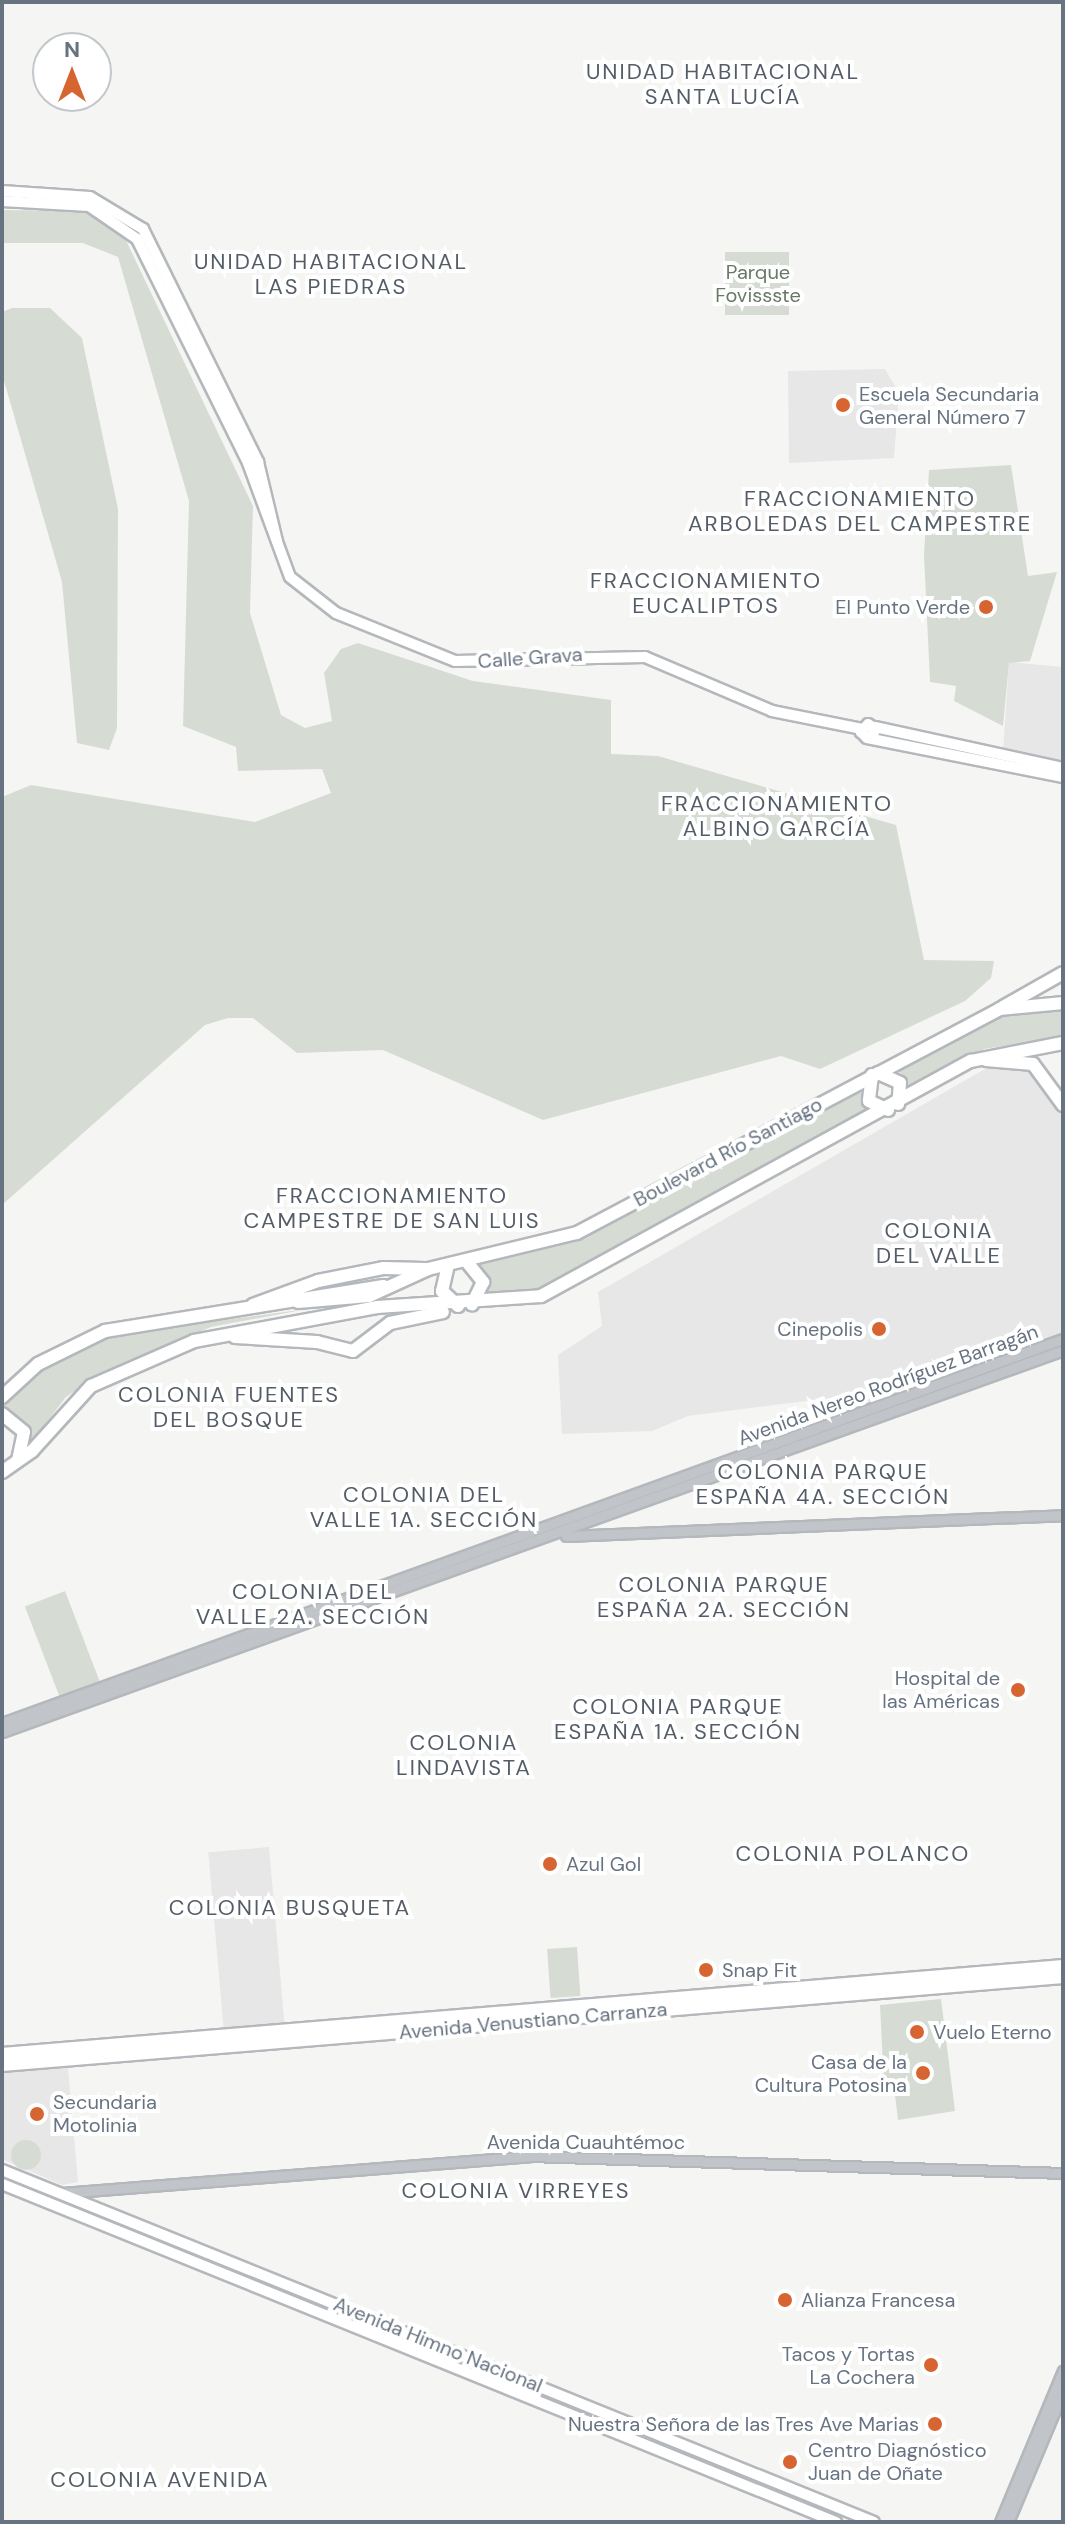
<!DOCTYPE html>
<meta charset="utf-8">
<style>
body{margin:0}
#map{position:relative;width:1065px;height:2524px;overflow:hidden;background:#f5f6f3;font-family:"DM Sans",sans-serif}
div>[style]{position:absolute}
.built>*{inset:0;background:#e6e7e6;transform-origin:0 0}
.green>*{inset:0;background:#d6dcd4;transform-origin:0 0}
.round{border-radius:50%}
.roads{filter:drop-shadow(2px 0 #b4b8bc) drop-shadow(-2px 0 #b4b8bc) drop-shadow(0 2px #b4b8bc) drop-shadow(0 -2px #b4b8bc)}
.tertiary>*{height:9px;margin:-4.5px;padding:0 4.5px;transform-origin:4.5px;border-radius:4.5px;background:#c1c4c8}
.secondary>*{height:10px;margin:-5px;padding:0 5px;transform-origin:5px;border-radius:5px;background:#fff}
.primary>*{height:12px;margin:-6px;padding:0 6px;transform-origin:6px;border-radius:6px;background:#fff}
.dots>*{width:22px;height:22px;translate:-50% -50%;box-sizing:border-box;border:4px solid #fff;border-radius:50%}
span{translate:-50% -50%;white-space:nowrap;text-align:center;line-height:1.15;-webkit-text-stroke:8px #fff;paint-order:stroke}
.park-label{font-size:20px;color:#687965}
.poi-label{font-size:20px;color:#677381}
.left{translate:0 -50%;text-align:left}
.right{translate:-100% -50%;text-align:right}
.street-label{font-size:20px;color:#677381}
.neighbourhood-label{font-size:22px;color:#545d67;letter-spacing:2px}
.frame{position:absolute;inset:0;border:4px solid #677381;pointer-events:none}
.north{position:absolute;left:32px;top:32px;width:80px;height:80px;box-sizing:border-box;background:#fff;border:2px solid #c2c7cd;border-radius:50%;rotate:0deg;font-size:22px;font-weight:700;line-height:32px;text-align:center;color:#677381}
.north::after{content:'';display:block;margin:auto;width:28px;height:36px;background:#d66532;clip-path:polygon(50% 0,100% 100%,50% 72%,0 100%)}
</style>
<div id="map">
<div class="built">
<div style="clip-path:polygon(885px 369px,899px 393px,894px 458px,789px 463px,788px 371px)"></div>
<div style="clip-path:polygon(1009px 662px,1063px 667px,1063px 764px,1003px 753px)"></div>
<div style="clip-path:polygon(990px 1066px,1026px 1066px,1062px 1111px,1063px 1333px,872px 1404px,806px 1401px,688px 1416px,652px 1431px,562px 1434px,558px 1355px,602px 1326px,598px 1292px)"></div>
<div style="left:269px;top:1847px;width:184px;height:61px;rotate:85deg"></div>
<div style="clip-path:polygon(68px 2068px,78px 2182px,62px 2185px,2px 2159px,2px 2073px)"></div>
</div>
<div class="green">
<div style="clip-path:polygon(2px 210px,83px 211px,121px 230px,253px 506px,250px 613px,281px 715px,305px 728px,332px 721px,324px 673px,341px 649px,358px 643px,473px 681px,611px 700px,611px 754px,658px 756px,896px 825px,924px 960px,994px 961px,991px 978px,965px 1001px,820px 1069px,781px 1056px,543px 1120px,383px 1050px,297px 1053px,253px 1018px,228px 1018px,205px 1025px,2px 1205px,2px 797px,31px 785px,255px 822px,331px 793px,322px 769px,238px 771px,236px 747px,183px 726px,189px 501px,118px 257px,83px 243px,2px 243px)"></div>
<div style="left:725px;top:252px;width:64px;height:63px"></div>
<div style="clip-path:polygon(12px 308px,50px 308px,82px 338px,118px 509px,117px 728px,109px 750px,77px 743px,62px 582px,2px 374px,2px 312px)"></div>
<div style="clip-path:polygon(1011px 465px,1028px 576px,1057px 572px,1030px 661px,1009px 663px,1003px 726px,954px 701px,956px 686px,930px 682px,924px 555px,929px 470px)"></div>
<div style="clip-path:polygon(1063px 1009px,1063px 1037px,984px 1049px,905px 1091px,906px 1078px,895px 1068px,1001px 1013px)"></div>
<div style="clip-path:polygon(858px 1089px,872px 1111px,580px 1271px,526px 1295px,483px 1299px,486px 1276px,476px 1263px,577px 1237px)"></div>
<div style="clip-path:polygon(307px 1309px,211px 1327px,98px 1375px,66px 1397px,29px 1445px,28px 1424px,2px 1406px,46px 1362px,106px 1336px)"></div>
<div style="left:65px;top:1591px;width:99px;height:43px;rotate:69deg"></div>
<div style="left:577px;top:1947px;width:49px;height:30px;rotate:86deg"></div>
<div style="clip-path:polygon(941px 1999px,955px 2111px,898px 2120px,895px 2095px,884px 2088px,880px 2005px)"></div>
<div class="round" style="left:11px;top:2140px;width:30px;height:30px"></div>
</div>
<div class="roads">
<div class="tertiary">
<div style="left:566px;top:1536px;width:497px;rotate:-2.4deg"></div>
<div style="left:2px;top:1723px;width:1128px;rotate:-19.9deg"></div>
<div style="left:2px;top:1732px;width:1128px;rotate:-19.8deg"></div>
<div style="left:63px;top:2193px;width:467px;rotate:-4.5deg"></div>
<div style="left:529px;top:2156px;width:534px;rotate:1.82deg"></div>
<div style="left:1000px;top:2522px;width:164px;rotate:-67.4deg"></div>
<div style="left:1008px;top:2522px;width:142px;rotate:-67.2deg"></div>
</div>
<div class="secondary">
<div style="left:2px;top:191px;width:88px;rotate:3.9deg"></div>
<div style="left:90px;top:197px;width:62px;rotate:31.1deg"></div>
<div style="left:143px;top:229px;width:260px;rotate:63.7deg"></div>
<div style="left:258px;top:462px;width:81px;rotate:76.5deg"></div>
<div style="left:2px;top:201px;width:87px;rotate:3.3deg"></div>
<div style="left:89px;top:206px;width:58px;rotate:34.5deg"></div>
<div style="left:137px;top:239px;width:250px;rotate:63.6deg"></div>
<div style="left:248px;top:463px;width:121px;rotate:69.8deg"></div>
<div style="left:290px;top:577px;width:58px;rotate:38deg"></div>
<div style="left:336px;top:613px;width:128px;rotate:22deg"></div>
<div style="left:455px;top:661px;width:190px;rotate:-1.2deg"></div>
<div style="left:645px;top:657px;width:138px;rotate:23deg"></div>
<div style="left:772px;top:711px;width:92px;rotate:11.3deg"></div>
<div style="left:875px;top:727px;width:192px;rotate:12.3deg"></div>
<div style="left:870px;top:738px;width:11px;rotate:-56deg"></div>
<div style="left:876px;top:729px;width:9px;rotate:-148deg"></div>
<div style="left:868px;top:724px;width:11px;rotate:131deg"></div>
<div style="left:861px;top:732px;width:8px;rotate:45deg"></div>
<div style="left:867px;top:738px;width:200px;rotate:11.3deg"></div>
<div style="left:2px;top:2170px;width:940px;rotate:21.98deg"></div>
<div style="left:2px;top:2184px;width:900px;rotate:22.06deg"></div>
</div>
<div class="primary">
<div style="left:1003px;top:1007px;width:69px;rotate:-29.5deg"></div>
<div style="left:986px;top:1060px;width:47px;rotate:4.9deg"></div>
<div style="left:1033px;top:1064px;width:51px;rotate:53.8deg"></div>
<div style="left:878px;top:1073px;width:24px;rotate:24deg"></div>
<div style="left:900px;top:1083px;width:21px;rotate:95deg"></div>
<div style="left:872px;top:1075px;width:26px;rotate:97deg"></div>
<div style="left:869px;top:1101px;width:21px;rotate:25deg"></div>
<div style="left:467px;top:1262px;width:26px;rotate:51deg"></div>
<div style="left:483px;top:1282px;width:25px;rotate:116deg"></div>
<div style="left:448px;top:1265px;width:27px;rotate:103deg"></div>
<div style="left:442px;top:1291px;width:22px;rotate:43deg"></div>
<div style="left:298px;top:1302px;width:71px;rotate:-4.8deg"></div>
<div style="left:369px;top:1296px;width:65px;rotate:-24.6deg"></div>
<div style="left:428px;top:1269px;width:153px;rotate:-13.6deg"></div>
<div style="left:577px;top:1233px;width:479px;rotate:-27.9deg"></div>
<div style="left:1000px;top:1009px;width:63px;rotate:-5.4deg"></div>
<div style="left:253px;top:1305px;width:69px;rotate:-20.3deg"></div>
<div style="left:318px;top:1281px;width:66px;rotate:-11.3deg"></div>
<div style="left:383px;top:1268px;width:42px;rotate:1.4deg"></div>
<div style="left:235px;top:1337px;width:82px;rotate:3.5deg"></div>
<div style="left:317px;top:1342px;width:37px;rotate:14deg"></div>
<div style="left:353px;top:1351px;width:46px;rotate:-37.1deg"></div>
<div style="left:390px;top:1323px;width:54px;rotate:-11.7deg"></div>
<div style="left:2px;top:1397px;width:49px;rotate:-42.5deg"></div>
<div style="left:38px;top:1364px;width:75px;rotate:-26.2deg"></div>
<div style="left:105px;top:1331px;width:282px;rotate:-9.2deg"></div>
<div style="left:2px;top:1414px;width:28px;rotate:39deg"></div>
<div style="left:24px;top:1432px;width:29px;rotate:102deg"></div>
<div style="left:2px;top:1472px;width:37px;rotate:-35deg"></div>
<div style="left:32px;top:1451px;width:88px;rotate:-47.8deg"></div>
<div style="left:91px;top:1386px;width:112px;rotate:-23.6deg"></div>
<div style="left:194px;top:1341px;width:186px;rotate:-10.5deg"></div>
<div style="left:377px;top:1307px;width:164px;rotate:-3.8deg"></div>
<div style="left:541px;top:1296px;width:490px;rotate:-28.7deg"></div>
<div style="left:971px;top:1061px;width:94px;rotate:-11.1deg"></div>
<div style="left:2px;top:2054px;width:1065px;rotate:-4.74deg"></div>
<div style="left:2px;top:2065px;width:1065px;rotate:-4.74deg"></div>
</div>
</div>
<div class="dots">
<div style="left:843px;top:405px;background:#d66532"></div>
<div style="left:986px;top:607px;background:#d66532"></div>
<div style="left:879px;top:1329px;background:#d66532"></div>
<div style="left:1018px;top:1690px;background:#d66532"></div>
<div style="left:550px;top:1864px;background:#d66532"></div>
<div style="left:706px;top:1970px;background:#d66532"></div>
<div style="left:917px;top:2032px;background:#d66532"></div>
<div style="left:923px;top:2073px;background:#d66532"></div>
<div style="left:37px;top:2114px;background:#d66532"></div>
<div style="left:785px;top:2300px;background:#d66532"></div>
<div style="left:931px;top:2365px;background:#d66532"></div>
<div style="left:935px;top:2424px;background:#d66532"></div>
<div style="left:790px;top:2462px;background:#d66532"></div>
</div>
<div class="park-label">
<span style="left:758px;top:284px">Parque<br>Fovissste</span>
</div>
<div class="poi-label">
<span class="left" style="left:859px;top:406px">Escuela Secundaria<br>General Número 7</span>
<span class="right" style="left:970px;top:607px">El Punto Verde</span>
<span class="right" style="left:863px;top:1329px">Cinepolis</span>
<span class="right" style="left:1000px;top:1690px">Hospital de<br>las Américas</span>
<span class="left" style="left:566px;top:1864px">Azul Gol</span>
<span class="left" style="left:722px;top:1970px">Snap Fit</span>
<span class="left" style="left:933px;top:2032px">Vuelo Eterno</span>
<span class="right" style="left:907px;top:2074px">Casa de la<br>Cultura Potosina</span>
<span class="left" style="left:53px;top:2114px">Secundaria<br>Motolinia</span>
<span class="left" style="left:801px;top:2300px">Alianza Francesa</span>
<span class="right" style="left:915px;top:2366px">Tacos y Tortas<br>La Cochera</span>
<span class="right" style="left:919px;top:2424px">Nuestra Señora de las Tres Ave Marias</span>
<span class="left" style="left:808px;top:2462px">Centro Diagnóstico<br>Juan de Oñate</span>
</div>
<div class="street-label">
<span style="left:530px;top:658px;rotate:-4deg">Calle Grava</span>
<span style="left:728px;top:1152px;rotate:-28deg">Boulevard Río Santiago</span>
<span style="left:888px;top:1385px;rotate:-20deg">Avenida Nereo Rodríguez Barragán</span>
<span style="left:533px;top:2021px;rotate:-5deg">Avenida Venustiano Carranza</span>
<span style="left:586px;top:2142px">Avenida Cuauhtémoc</span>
<span style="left:438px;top:2345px;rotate:22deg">Avenida Himno Nacional</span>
</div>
<div class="neighbourhood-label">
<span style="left:723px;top:84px">UNIDAD HABITACIONAL<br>SANTA LUCÍA</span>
<span style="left:331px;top:274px">UNIDAD HABITACIONAL<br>LAS PIEDRAS</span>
<span style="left:860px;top:511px">FRACCIONAMIENTO<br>ARBOLEDAS DEL CAMPESTRE</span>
<span style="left:706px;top:593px">FRACCIONAMIENTO<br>EUCALIPTOS</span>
<span style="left:777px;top:816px">FRACCIONAMIENTO<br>ALBINO GARCÍA</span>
<span style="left:392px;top:1208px">FRACCIONAMIENTO<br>CAMPESTRE DE SAN LUIS</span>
<span style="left:939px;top:1243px">COLONIA<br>DEL VALLE</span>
<span style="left:229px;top:1407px">COLONIA FUENTES<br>DEL BOSQUE</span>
<span style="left:823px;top:1484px">COLONIA PARQUE<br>ESPAÑA 4A. SECCIÓN</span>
<span style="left:424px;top:1507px">COLONIA DEL<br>VALLE 1A. SECCIÓN</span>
<span style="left:724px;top:1597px">COLONIA PARQUE<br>ESPAÑA 2A. SECCIÓN</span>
<span style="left:313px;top:1604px">COLONIA DEL<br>VALLE 2A. SECCIÓN</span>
<span style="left:678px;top:1719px">COLONIA PARQUE<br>ESPAÑA 1A. SECCIÓN</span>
<span style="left:464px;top:1755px">COLONIA<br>LINDAVISTA</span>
<span style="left:853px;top:1854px">COLONIA POLANCO</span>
<span style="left:290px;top:1908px">COLONIA BUSQUETA</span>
<span style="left:516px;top:2191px">COLONIA VIRREYES</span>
<span style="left:160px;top:2480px">COLONIA AVENIDA</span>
</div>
<div class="frame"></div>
<div class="north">N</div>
</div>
